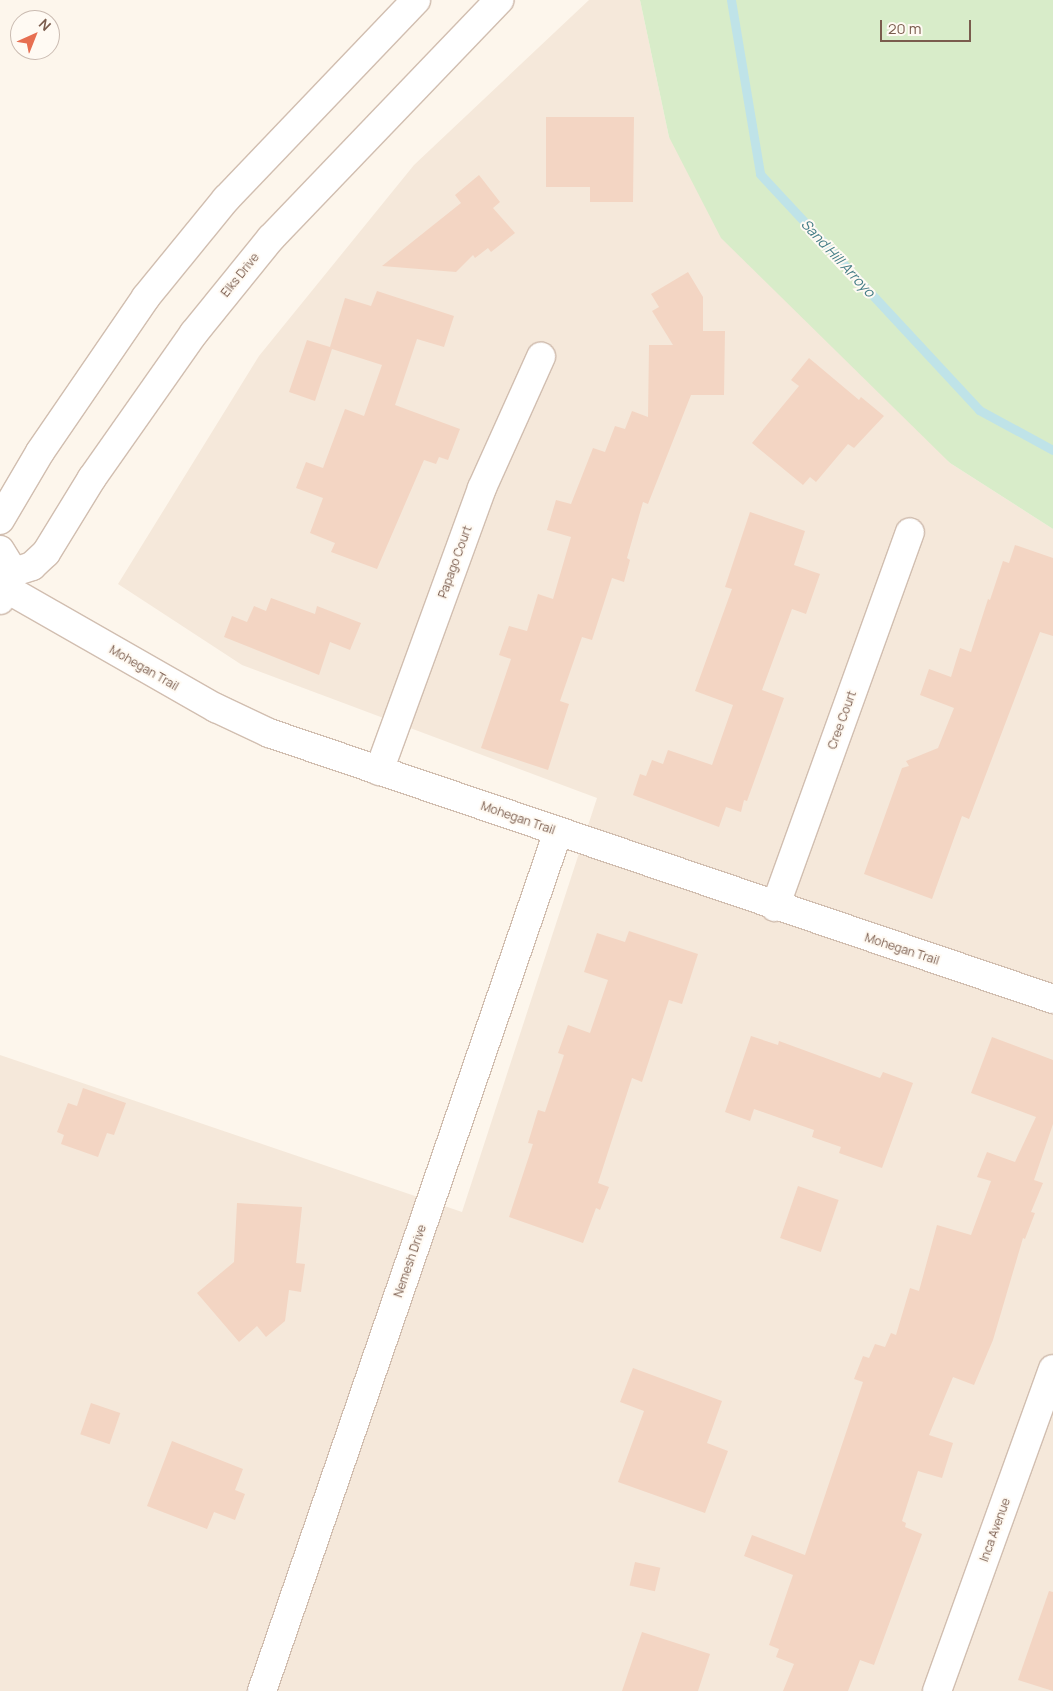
<!DOCTYPE html>
<style>
body{margin:0}
#map{position:relative;width:1053px;height:1691px;overflow:hidden;background:#fdf6ec;font-family:Manrope,sans-serif}
div>[style]{position:absolute}
.residential>*{inset:0;background:#f5e8da}
.green>*{inset:0;background:#d8ecc9}
.stream>*{height:9px;margin:-4.5px;padding:0 4.5px;transform-origin:4.5px;border-radius:4.5px;background:#bfe3e8}
.building>*{inset:0;background:#f3d5c3;transform-origin:0 0}
.roads{filter:drop-shadow(1px 0 #d1beb0) drop-shadow(-1px 0 #d1beb0) drop-shadow(0 1px #d1beb0) drop-shadow(0 -1px #d1beb0)}
.street>*{height:28px;margin:-14px;padding:0 14px;transform-origin:14px;border-radius:14px;background:#fff}
.secondary>*{height:28px;margin:-14px;padding:0 14px;transform-origin:14px;border-radius:14px;background:#fff}
span{translate:-50% -50%;white-space:nowrap;text-align:center;line-height:1.15;-webkit-text-stroke:4px #fffaf3;paint-order:stroke}
.street-label{font-size:12px;color:#7a5c4d}
.water-label{font-size:14px;color:#437c86;font-style:italic}
.north{position:absolute;left:10px;top:10px;width:50px;height:50px;box-sizing:border-box;background:#fffaf3;border:1px solid #cabbb1;border-radius:50%;rotate:44deg;font-size:14px;font-weight:700;line-height:20px;text-align:center;color:#7a5c4d}
.north::after{content:'';display:block;margin:auto;width:18px;height:22px;background:#e76f51;clip-path:polygon(50% 0,100% 100%,50% 72%,0 100%)}
.scale{position:absolute;left:880px;top:20px;width:91px;height:22px;box-sizing:border-box;border:2px solid #7a5c4d;border-top:0;padding-left:6px;font-size:15px;line-height:18px;white-space:nowrap;color:#7a5c4d;-webkit-text-stroke:4px #fffaf3;paint-order:stroke}
</style>
<div id="map">
<div class="residential">
<div style="clip-path:polygon(589px 0,640px 0,669px 137px,950px 463px,1053px 529px,1053px 1691px,0 1691px,0 1055px,462px 1212px,597px 798px,242px 665px,118px 584px,259px 356px,414px 165px)"></div>
</div>
<div class="green">
<div style="clip-path:polygon(640px 0,1053px 0,1053px 529px,950px 463px,721px 238px,669px 137px)"></div>
</div>
<div class="stream">
<div style="left:731px;top:0;width:176px;rotate:80.5deg"></div>
<div style="left:760px;top:174px;width:322px;rotate:47.1deg"></div>
<div style="left:979px;top:410px;width:84px;rotate:28.4deg"></div>
</div>
<div class="building">
<div style="clip-path:polygon(546px 117px,634px 117px,633px 202px,590px 202px,590px 187px,546px 187px)"></div>
<div style="clip-path:polygon(479px 175px,500px 202px,493px 208px,515px 233px,491px 252px,488px 248px,475px 258px,473px 255px,456px 272px,382px 266px,461px 203px,455px 195px)"></div>
<div style="clip-path:polygon(688px 272px,703px 297px,703px 331px,725px 331px,724px 395px,691px 395px,648px 504px,643px 502px,627px 558px,630px 560px,624px 582px,612px 578px,592px 640px,582px 637px,560px 701px,569px 704px,548px 770px,481px 748px,511px 659px,499px 655px,509px 626px,527px 631px,538px 594px,553px 599px,571px 537px,547px 530px,556px 500px,571px 504px,593px 448px,605px 452px,615px 426px,625px 429px,632px 411px,648px 417px,649px 345px,673px 345px,652px 311px,659px 307px,651px 294px)"></div>
<div style="clip-path:polygon(377px 291px,454px 316px,444px 347px,417px 339px,395px 405px,460px 429px,448px 460px,439px 457px,436px 464px,424px 460px,377px 569px,331px 552px,335px 543px,310px 533px,323px 498px,296px 488px,306px 462px,323px 468px,345px 409px,364px 416px,382px 365px,332px 349px,315px 401px,289px 392px,307px 340px,330px 347px,345px 298px,371px 306px)"></div>
<div style="clip-path:polygon(809px 358px,859px 400px,861px 397px,884px 416px,854px 448px,848px 444px,816px 482px,810px 477px,803px 485px,752px 443px,799px 386px,791px 380px)"></div>
<div style="clip-path:polygon(750px 512px,805px 531px,794px 565px,820px 574px,806px 614px,792px 609px,762px 690px,784px 698px,747px 801px,744px 800px,741px 812px,726px 807px,719px 827px,633px 795px,640px 774px,646px 776px,652px 760px,663px 764px,668px 750px,712px 765px,733px 705px,695px 691px,732px 589px,725px 587px)"></div>
<div style="clip-path:polygon(1015px 545px,1053px 558px,1053px 636px,1040px 632px,969px 819px,962px 816px,932px 899px,864px 874px,902px 768px,909px 766px,906px 761px,938px 748px,954px 708px,920px 695px,929px 669px,951px 677px,960px 648px,971px 652px,988px 599px,990px 600px,1003px 561px,1009px 563px)"></div>
<div style="clip-path:polygon(271px 598px,315px 614px,317px 606px,361px 623px,350px 650px,330px 642px,319px 675px,224px 637px,232px 616px,247px 622px,254px 606px,266px 611px)"></div>
<div style="clip-path:polygon(629px 931px,698px 954px,682px 1004px,669px 1000px,642px 1082px,632px 1078px,598px 1183px,609px 1187px,600px 1210px,596px 1208px,583px 1243px,509px 1217px,533px 1144px,528px 1143px,538px 1110px,545px 1112px,564px 1055px,558px 1053px,568px 1025px,590px 1033px,608px 980px,584px 972px,597px 933px,625px 942px)"></div>
<div style="clip-path:polygon(751px 1036px,778px 1045px,779px 1041px,880px 1078px,883px 1072px,913px 1083px,882px 1168px,839px 1153px,841px 1147px,812px 1137px,814px 1130px,754px 1109px,750px 1121px,725px 1112px)"></div>
<div style="clip-path:polygon(992px 1037px,1053px 1060px,1053px 1124px,1034px 1180px,1043px 1183px,1031px 1212px,1035px 1213px,1025px 1239px,1023px 1238px,993px 1340px,974px 1385px,953px 1377px,929px 1435px,953px 1443px,942px 1478px,918px 1471px,902px 1521px,906px 1523px,905px 1527px,922px 1534px,874px 1665px,860px 1660px,848px 1691px,783px 1691px,794px 1664px,776px 1657px,779px 1649px,769px 1645px,793px 1575px,744px 1556px,752px 1535px,805px 1555px,863px 1382px,854px 1379px,863px 1356px,869px 1358px,875px 1344px,885px 1347px,891px 1333px,896px 1335px,910px 1288px,919px 1291px,937px 1225px,971px 1235px,991px 1181px,977px 1177px,987px 1152px,1015px 1162px,1036px 1117px,971px 1093px)"></div>
<div style="clip-path:polygon(83px 1088px,126px 1103px,114px 1135px,107px 1133px,98px 1157px,61px 1144px,64px 1135px,57px 1132px,68px 1103px,77px 1106px)"></div>
<div style="left:798px;top:1186px;width:43px;height:55px;rotate:19deg"></div>
<div style="clip-path:polygon(237px 1203px,302px 1207px,296px 1263px,305px 1264px,301px 1292px,289px 1290px,285px 1321px,266px 1337px,257px 1326px,239px 1342px,197px 1293px,234px 1262px)"></div>
<div style="clip-path:polygon(633px 1368px,722px 1401px,707px 1443px,728px 1451px,705px 1513px,618px 1482px,644px 1411px,620px 1402px)"></div>
<div style="left:91px;top:1403px;width:31px;height:33px;rotate:19deg"></div>
<div style="clip-path:polygon(172px 1441px,243px 1469px,235px 1490px,245px 1494px,235px 1520px,214px 1512px,207px 1529px,147px 1506px)"></div>
<div style="left:635px;top:1562px;width:26px;height:24px;rotate:13deg"></div>
<div style="clip-path:polygon(1049px 1591px,1053px 1592px,1053px 1691px,1018px 1680px)"></div>
<div style="clip-path:polygon(642px 1632px,710px 1654px,698px 1691px,622px 1691px)"></div>
</div>
<div class="roads">
<div class="street">
<div style="left:0;top:585px;width:249px;rotate:29.7deg"></div>
<div style="left:216px;top:708px;width:59px;rotate:25.3deg"></div>
<div style="left:269px;top:733px;width:828px;rotate:18.74deg"></div>
<div style="left:379px;top:771px;width:301px;rotate:-70deg"></div>
<div style="left:482px;top:488px;width:144px;rotate:-65.8deg"></div>
<div style="left:775px;top:907px;width:398px;rotate:-70.2deg"></div>
<div style="left:262px;top:1691px;width:909px;rotate:-70.99deg"></div>
<div style="left:937px;top:1691px;width:342px;rotate:-70.2deg"></div>
</div>
<div class="secondary">
<div style="left:0;top:520px;width:79px;rotate:-59.5deg"></div>
<div style="left:40px;top:452px;width:188px;rotate:-55.6deg"></div>
<div style="left:146px;top:297px;width:127px;rotate:-50.8deg"></div>
<div style="left:226px;top:199px;width:275px;rotate:-46.3deg"></div>
<div style="left:0;top:550px;width:26px;rotate:58deg"></div>
<div style="left:14px;top:572px;width:19px;rotate:-18deg"></div>
<div style="left:32px;top:566px;width:19px;rotate:-43deg"></div>
<div style="left:46px;top:553px;width:88px;rotate:-58.5deg"></div>
<div style="left:92px;top:478px;width:177px;rotate:-54.9deg"></div>
<div style="left:194px;top:333px;width:122px;rotate:-51deg"></div>
<div style="left:271px;top:238px;width:330px;rotate:-46.2deg"></div>
<div style="left:0;top:600px;width:31px;rotate:-63deg"></div>
</div>
</div>
<div class="street-label">
<span style="left:240px;top:275px;rotate:-51deg">Elks Drive</span>
<span style="left:455px;top:562px;rotate:-70deg">Papago Court</span>
<span style="left:144px;top:668px;rotate:30deg">Mohegan Trail</span>
<span style="left:842px;top:720px;rotate:-70deg">Cree Court</span>
<span style="left:518px;top:818px;rotate:19deg">Mohegan Trail</span>
<span style="left:902px;top:949px;rotate:18deg">Mohegan Trail</span>
<span style="left:410px;top:1261px;rotate:-71deg">Nemesh Drive</span>
<span style="left:995px;top:1530px;rotate:-70deg">Inca Avenue</span>
</div>
<div class="water-label">
<span style="left:838px;top:258px;rotate:47deg">Sand Hill Arroyo</span>
</div>
<div class="north">N</div>
<div class="scale">20 m</div>
</div>
